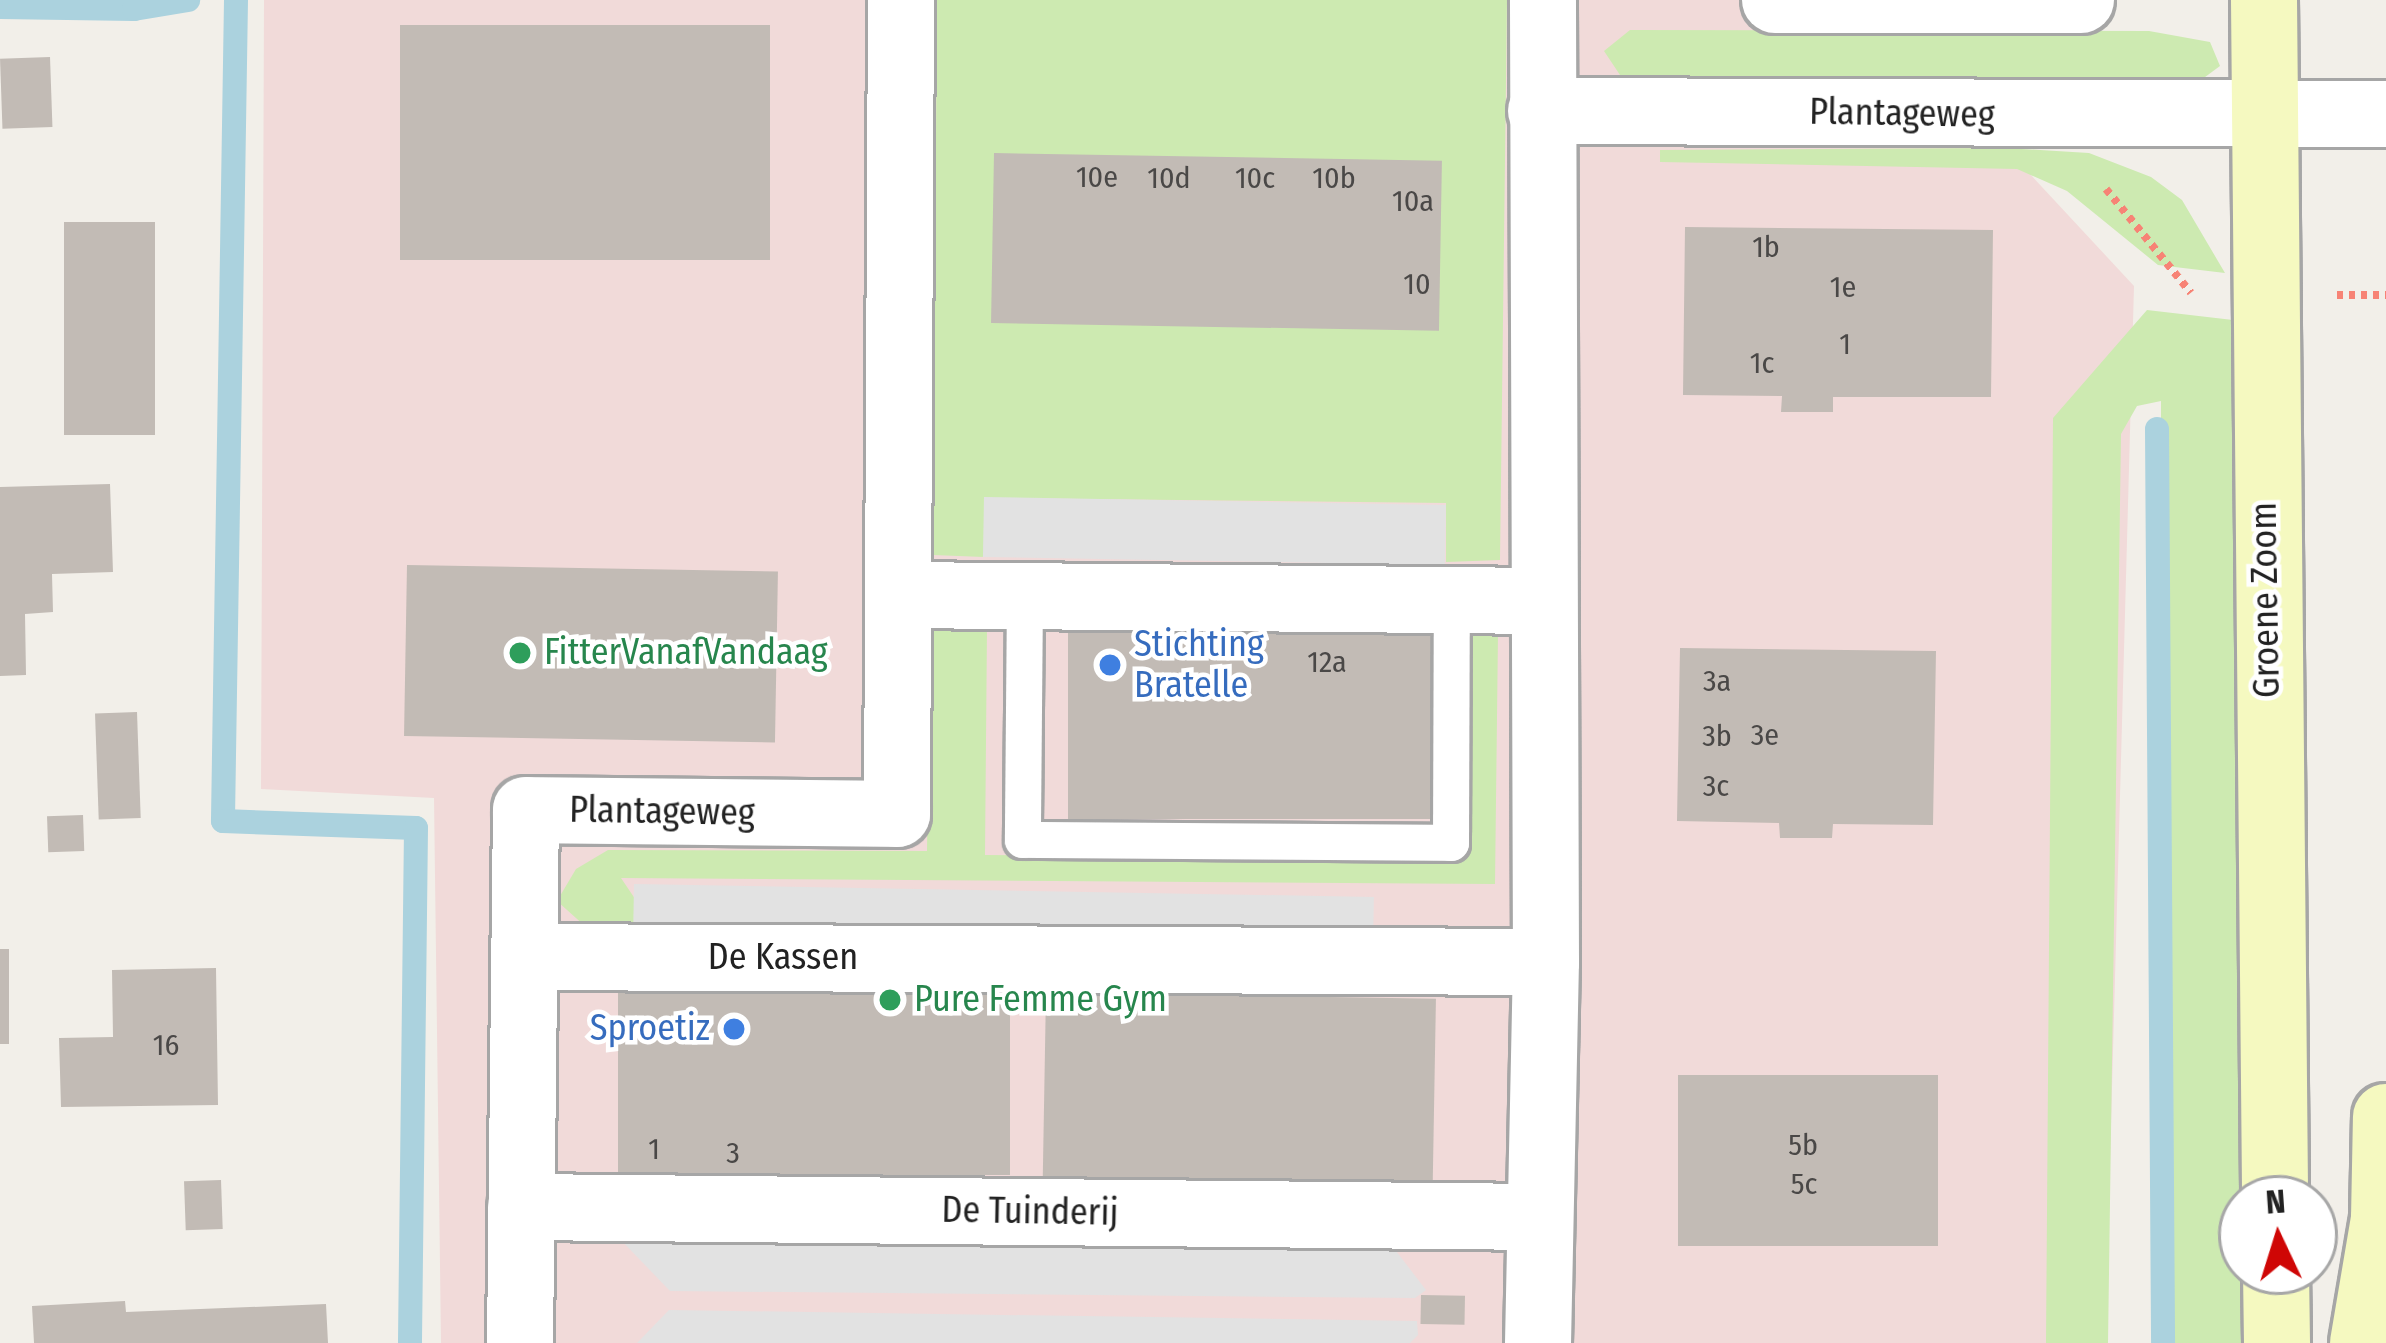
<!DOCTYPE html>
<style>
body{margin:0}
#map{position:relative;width:2386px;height:1343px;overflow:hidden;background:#f2efe9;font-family:"Fira Sans Condensed",sans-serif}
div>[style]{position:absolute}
.commercial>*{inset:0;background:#f1dad9}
.grass>*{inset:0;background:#cdeab1}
.parking>*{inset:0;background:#e2e2e2;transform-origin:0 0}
.stream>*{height:24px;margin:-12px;padding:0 12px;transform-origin:12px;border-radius:12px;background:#abd2de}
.building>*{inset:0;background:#c2bbb5;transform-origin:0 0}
.path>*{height:8px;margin-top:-4px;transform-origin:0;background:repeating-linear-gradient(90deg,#f78375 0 6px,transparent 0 12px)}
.roads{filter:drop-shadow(3px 0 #a6a6a6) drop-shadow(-3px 0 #a6a6a6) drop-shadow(0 3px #a6a6a6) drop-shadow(0 -3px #a6a6a6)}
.lane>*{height:36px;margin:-18px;padding:0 18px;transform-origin:18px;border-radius:18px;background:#fff}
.street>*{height:66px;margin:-33px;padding:0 33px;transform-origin:33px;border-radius:33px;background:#fff}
.secondary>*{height:66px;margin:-33px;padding:0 33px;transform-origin:33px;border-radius:33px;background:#f5f9c0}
.dots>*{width:33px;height:33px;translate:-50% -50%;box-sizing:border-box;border:6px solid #fff;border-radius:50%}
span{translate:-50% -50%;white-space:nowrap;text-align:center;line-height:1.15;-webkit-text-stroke:9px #fff;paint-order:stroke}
.number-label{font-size:30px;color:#4a4847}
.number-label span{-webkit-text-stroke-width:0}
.street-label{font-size:36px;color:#222}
.shop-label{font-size:36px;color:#366cbe}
.left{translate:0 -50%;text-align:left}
.right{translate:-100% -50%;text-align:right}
.leisure-label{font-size:36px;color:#27864d}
.north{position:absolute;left:2218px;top:1175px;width:120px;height:120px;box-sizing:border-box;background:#fff;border:3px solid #a7a7a7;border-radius:50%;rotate:356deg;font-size:33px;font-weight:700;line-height:48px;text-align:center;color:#222}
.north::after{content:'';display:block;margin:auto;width:42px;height:54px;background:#cf0605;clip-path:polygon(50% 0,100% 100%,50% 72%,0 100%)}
</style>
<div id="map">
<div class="commercial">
<div style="clip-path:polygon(264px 0,2015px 0,2016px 159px,2134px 286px,2105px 1343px,441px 1343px,434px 798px,261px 789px)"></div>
</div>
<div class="grass">
<div style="clip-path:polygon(937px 0,1507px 0,1500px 560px,1446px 562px,1446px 503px,984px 498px,984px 557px,933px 555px)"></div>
<div style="clip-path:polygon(1630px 30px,2149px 31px,2210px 42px,2220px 66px,2201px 80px,1640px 79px,1620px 75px,1604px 51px)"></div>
<div style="clip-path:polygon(2005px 148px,2089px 153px,2151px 177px,2182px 200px,2225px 273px,2158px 265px,2067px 191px,2017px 169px,1660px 162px,1660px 150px)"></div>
<div style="clip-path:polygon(2147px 310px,2233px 320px,2247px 1343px,2159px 1343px,2161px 401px,2137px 406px,2121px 434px,2108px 1343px,2046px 1343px,2053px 418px)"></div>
<div style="clip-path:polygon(930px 628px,987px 628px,985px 855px,1464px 860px,1464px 634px,1498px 634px,1495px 884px,621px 878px,654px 927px,586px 927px,557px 901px,576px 869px,608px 850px,927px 851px)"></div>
</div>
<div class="parking">
<div style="left:984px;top:497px;width:462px;height:60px;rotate:1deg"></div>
<div style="left:634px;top:884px;width:740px;height:52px;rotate:1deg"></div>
<div style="clip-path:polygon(618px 1237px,1393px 1247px,1426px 1290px,1415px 1298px,670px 1291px)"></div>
<div style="clip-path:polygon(669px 1310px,1417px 1321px,1418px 1335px,1410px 1343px,637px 1343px)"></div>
</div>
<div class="stream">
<div style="left:236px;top:0;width:821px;rotate:90.91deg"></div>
<div style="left:223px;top:821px;width:193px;rotate:2.1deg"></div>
<div style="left:416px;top:828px;width:515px;rotate:90.67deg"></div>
<div style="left:0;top:7px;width:134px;rotate:0.9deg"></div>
<div style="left:134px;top:9px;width:55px;rotate:-9.5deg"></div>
<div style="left:2157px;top:429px;width:914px;rotate:89.62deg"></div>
</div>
<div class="building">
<div style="left:400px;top:25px;width:370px;height:235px"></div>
<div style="left:50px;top:57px;width:70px;height:50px;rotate:88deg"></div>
<div style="left:994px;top:153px;width:448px;height:170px;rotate:1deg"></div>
<div style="left:64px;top:222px;width:91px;height:213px"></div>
<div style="clip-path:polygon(1685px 227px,1993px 230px,1991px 397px,1833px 397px,1833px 412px,1781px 412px,1782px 396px,1683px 395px)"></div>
<div style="clip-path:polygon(110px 484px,113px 572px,52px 574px,53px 612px,25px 614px,26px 675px,0 676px,0 487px)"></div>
<div style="left:407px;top:565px;width:371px;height:171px;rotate:1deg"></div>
<div style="left:1068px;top:630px;width:371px;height:189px"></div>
<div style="clip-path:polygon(1680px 648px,1936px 651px,1933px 825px,1833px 824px,1832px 838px,1780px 838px,1779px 823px,1677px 821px)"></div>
<div style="left:137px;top:712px;width:106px;height:42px;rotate:88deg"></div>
<div style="left:83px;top:815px;width:36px;height:36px;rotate:88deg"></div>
<div style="left:0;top:949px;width:9px;height:95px"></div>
<div style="clip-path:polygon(216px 968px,218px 1105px,61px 1107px,59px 1038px,113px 1037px,112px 970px)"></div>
<div style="left:618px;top:987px;width:392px;height:188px"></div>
<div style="left:1046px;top:992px;width:390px;height:188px;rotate:1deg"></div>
<div style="left:1678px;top:1075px;width:260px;height:171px"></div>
<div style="left:221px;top:1180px;width:49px;height:37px;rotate:88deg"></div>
<div style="left:1421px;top:1295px;width:44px;height:29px;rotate:1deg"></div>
<div style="clip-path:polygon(125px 1301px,126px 1312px,326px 1304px,328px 1343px,34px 1343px,32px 1306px)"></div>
</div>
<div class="path">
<div style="left:2106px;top:189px;width:134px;rotate:50.7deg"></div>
<div style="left:2337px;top:295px;width:49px"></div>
</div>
<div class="roads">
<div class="lane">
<div style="left:1025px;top:596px;width:244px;rotate:90.5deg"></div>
<div style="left:1023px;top:840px;width:428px;rotate:0.4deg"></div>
<div style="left:1451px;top:843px;width:244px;rotate:-89.8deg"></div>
</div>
<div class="street">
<div style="left:1775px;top:0;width:306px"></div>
<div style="left:1541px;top:111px;width:845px;rotate:0.2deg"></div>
<div style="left:899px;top:595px;width:644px;rotate:0.53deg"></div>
<div style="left:524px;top:957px;width:1022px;rotate:0.28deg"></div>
<div style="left:521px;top:1207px;width:1019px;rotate:0.56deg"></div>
<div style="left:520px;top:1343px;width:533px;rotate:-89.36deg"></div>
<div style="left:526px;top:810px;width:371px;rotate:0.6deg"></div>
<div style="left:897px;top:814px;width:814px;rotate:-89.72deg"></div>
<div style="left:1538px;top:1343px;width:381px;rotate:-88.8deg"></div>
<div style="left:1546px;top:962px;width:962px;rotate:-90.18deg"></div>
</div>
<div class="secondary">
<div style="left:2264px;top:0;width:1199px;rotate:89.47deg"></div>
<div style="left:2276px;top:1271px;width:72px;rotate:89.2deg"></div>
<div style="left:2363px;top:1343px;width:126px;rotate:-80.4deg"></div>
<div style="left:2384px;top:1219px;width:102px;rotate:-88.9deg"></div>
</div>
</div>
<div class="dots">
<div style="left:520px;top:653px;background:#2e9e5b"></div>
<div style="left:1110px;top:665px;background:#3f7fe0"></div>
<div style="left:890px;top:1000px;background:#2e9e5b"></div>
<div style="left:734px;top:1029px;background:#3f7fe0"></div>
</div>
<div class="number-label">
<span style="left:1097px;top:177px">10e</span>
<span style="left:1169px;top:178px">10d</span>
<span style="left:1255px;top:178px">10c</span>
<span style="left:1334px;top:178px">10b</span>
<span style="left:1413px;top:201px">10a</span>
<span style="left:1766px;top:247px">1b</span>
<span style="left:1417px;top:284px">10</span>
<span style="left:1843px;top:287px">1e</span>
<span style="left:1845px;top:344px">1</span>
<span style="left:1762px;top:363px">1c</span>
<span style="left:1327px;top:662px">12a</span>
<span style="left:1717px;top:681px">3a</span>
<span style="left:1765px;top:735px">3e</span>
<span style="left:1717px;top:736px">3b</span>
<span style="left:1716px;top:786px">3c</span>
<span style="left:166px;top:1045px">16</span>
<span style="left:1803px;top:1145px">5b</span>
<span style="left:654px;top:1149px">1</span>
<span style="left:733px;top:1153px">3</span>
<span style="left:1804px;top:1184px">5c</span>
</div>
<div class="street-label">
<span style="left:1902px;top:114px;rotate:1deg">Plantageweg</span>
<span style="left:2266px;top:600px;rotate:-91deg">Groene Zoom</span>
<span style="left:662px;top:812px;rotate:1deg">Plantageweg</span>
<span style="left:783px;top:958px">De Kassen</span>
<span style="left:1030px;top:1212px;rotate:1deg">De Tuinderij</span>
</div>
<div class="shop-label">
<span class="left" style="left:1134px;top:665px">Stichting<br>Bratelle</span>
<span class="right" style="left:710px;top:1029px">Sproetiz</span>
</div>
<div class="leisure-label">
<span class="left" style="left:544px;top:653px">FitterVanafVandaag</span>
<span class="left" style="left:914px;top:1000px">Pure Femme Gym</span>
</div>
<div class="north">N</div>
</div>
